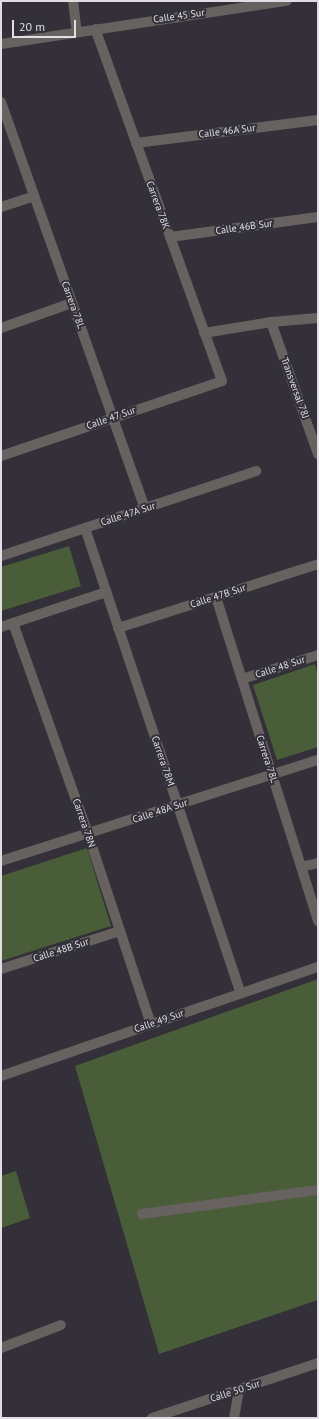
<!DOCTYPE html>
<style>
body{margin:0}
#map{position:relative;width:319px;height:1419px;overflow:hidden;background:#333039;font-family:"PT Sans",sans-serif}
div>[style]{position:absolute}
.green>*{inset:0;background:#495d38}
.minor>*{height:10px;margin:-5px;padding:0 5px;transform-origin:5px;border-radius:5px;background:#676260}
span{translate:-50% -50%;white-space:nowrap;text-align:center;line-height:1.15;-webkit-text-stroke:4px #333039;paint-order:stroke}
.street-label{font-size:10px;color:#e0dee4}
.frame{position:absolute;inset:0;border:2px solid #e0dee4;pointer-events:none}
.scale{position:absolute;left:12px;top:20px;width:64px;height:18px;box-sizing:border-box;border:2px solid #e0dee4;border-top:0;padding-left:5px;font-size:12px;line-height:14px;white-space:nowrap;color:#e0dee4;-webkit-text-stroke:3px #333039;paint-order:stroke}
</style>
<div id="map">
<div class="green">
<div style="clip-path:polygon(69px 546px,81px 586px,1px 611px,1px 567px)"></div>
<div style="clip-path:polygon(315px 664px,318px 675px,318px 747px,277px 760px,253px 685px)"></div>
<div style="clip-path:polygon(87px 848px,111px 926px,1px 961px,1px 876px)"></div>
<div style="clip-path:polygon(318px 979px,318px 1300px,159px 1354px,75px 1066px)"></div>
<div style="clip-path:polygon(16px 1171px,30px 1218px,1px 1228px,1px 1176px)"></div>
</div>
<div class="minor">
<div style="left:73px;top:1px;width:31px;rotate:83deg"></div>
<div style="left:1px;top:44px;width:289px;rotate:-8.6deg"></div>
<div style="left:1px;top:102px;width:431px;rotate:70.5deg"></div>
<div style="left:136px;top:143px;width:183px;rotate:-7.2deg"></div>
<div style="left:1px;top:207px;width:35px;rotate:-18deg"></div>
<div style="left:170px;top:237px;width:149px;rotate:-7.7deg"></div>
<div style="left:271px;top:322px;width:140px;rotate:70.4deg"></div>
<div style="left:1px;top:328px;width:75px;rotate:-19.4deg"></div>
<div style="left:204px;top:333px;width:68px;rotate:-9.3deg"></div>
<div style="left:271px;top:322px;width:47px;rotate:-4.9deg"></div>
<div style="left:1px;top:456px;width:233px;rotate:-18.7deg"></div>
<div style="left:222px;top:381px;width:374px;rotate:-109.8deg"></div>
<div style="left:85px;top:528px;width:490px;rotate:71.5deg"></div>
<div style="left:1px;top:556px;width:269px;rotate:-18.4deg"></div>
<div style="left:216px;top:597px;width:340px;rotate:72.5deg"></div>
<div style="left:13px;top:623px;width:224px;rotate:70.4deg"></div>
<div style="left:88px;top:834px;width:200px;rotate:71.7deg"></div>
<div style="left:1px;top:627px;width:111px;rotate:-18.4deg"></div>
<div style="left:118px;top:628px;width:210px;rotate:-17.7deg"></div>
<div style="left:242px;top:679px;width:80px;rotate:-17.5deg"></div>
<div style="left:1px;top:861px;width:333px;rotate:-17.7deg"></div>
<div style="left:301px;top:867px;width:17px;rotate:-13deg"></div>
<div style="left:1px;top:969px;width:125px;rotate:-17.7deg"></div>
<div style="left:1px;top:1076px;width:335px;rotate:-19deg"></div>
<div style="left:142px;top:1214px;width:178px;rotate:-7.8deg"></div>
<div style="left:1px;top:1348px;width:64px;rotate:-21deg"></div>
<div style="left:152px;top:1418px;width:175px;rotate:-18.3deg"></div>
<div style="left:234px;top:1418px;width:29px;rotate:-80deg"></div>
</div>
<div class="street-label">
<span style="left:179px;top:16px;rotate:-8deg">Calle 45 Sur</span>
<span style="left:227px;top:131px;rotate:-7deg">Calle 46A Sur</span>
<span style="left:158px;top:205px;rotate:70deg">Carrera 78K</span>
<span style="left:244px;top:227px;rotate:-8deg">Calle 46B Sur</span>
<span style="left:73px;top:305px;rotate:70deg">Carrera 78L</span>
<span style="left:295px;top:388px;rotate:70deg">Transversal 78J</span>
<span style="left:111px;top:418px;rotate:-19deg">Calle 47 Sur</span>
<span style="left:128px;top:514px;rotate:-18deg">Calle 47A Sur</span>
<span style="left:218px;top:596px;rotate:-18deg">Calle 47B Sur</span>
<span style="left:280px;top:667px;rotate:-18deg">Calle 48 Sur</span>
<span style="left:267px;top:759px;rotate:72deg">Carrera 78L</span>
<span style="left:163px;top:761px;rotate:71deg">Carrera 78M</span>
<span style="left:160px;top:811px;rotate:-18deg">Calle 48A Sur</span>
<span style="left:84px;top:823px;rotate:71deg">Carrera 78N</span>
<span style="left:61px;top:950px;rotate:-18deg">Calle 48B Sur</span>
<span style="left:159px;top:1021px;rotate:-19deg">Calle 49 Sur</span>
<span style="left:235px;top:1391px;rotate:-18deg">Calle 50 Sur</span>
</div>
<div class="frame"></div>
<div class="scale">20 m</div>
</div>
